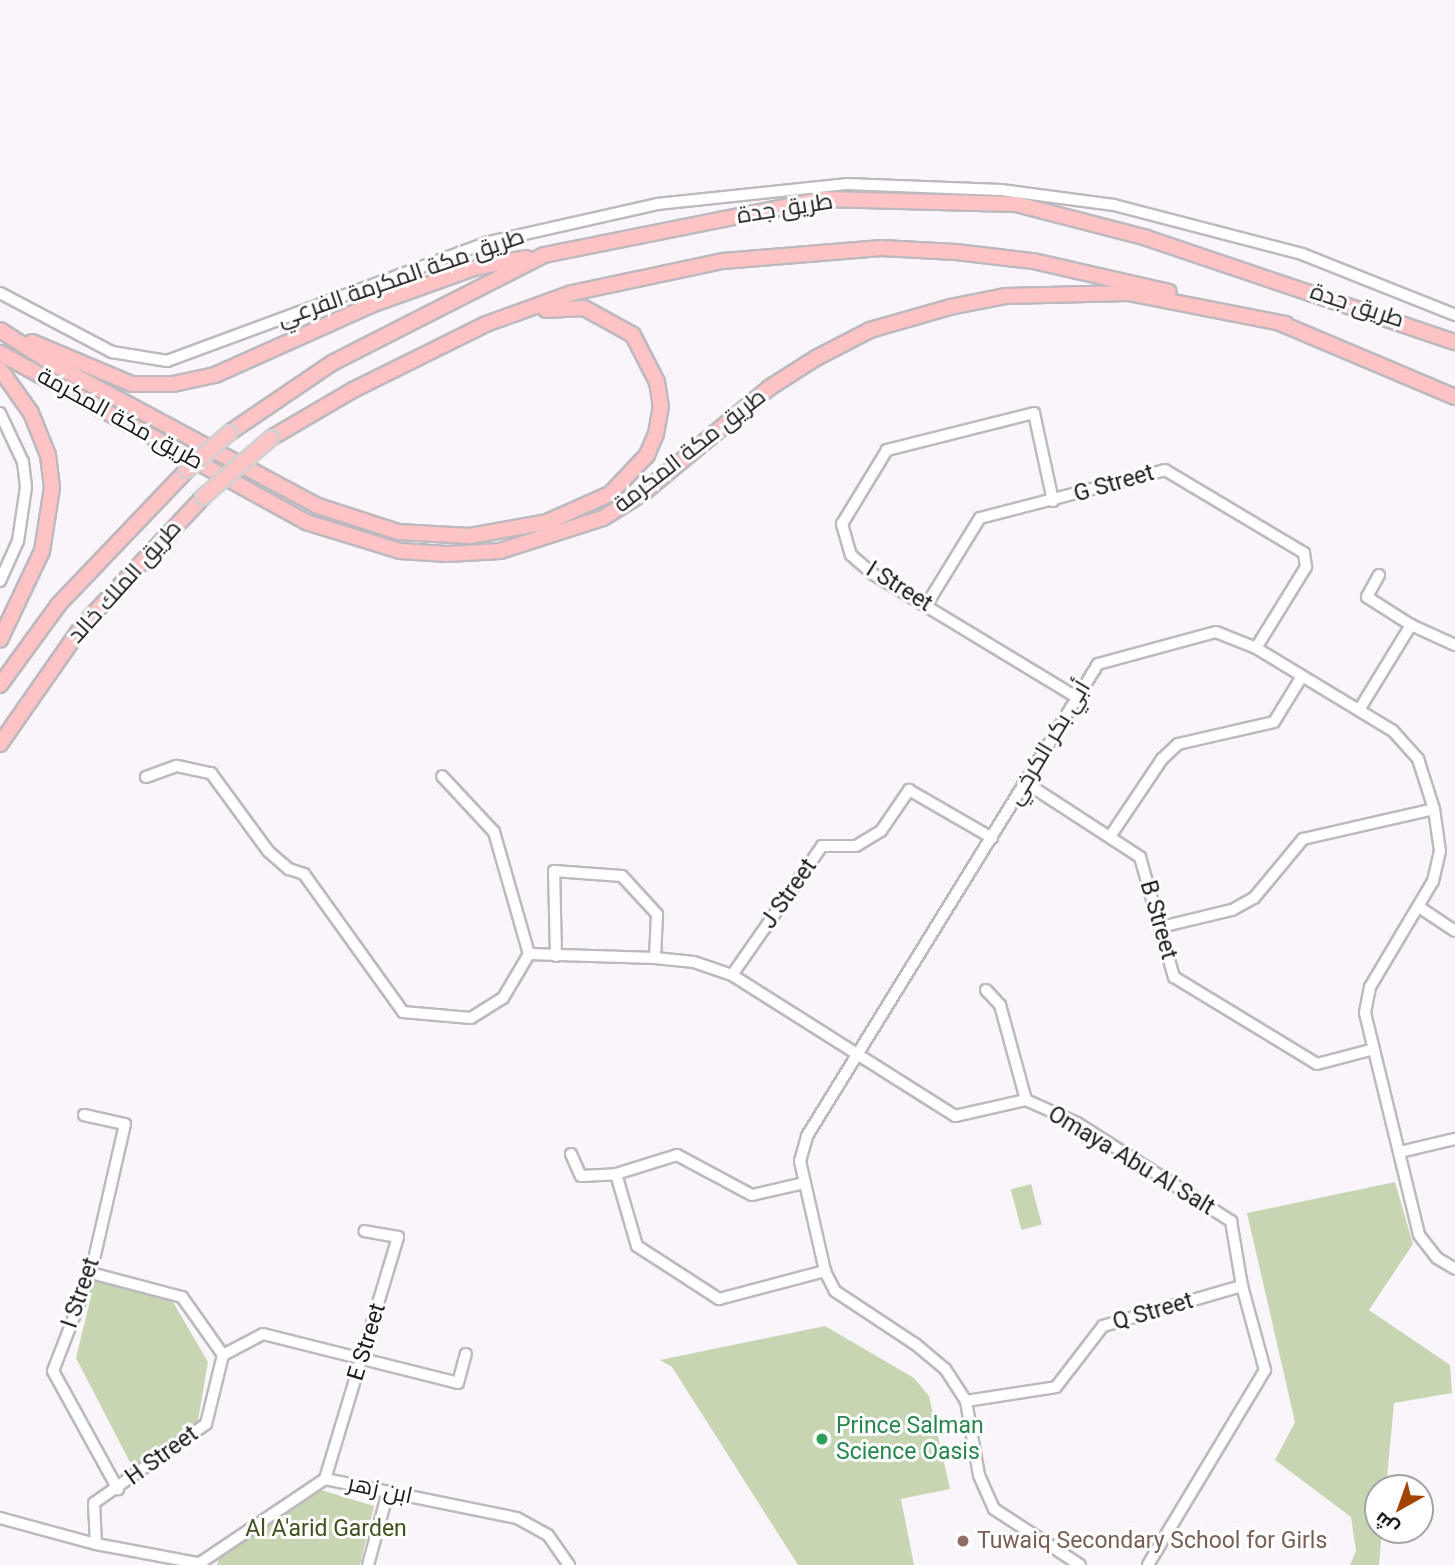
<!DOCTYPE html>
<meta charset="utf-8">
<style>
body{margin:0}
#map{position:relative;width:1455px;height:1565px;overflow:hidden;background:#faf5fb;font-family:Roboto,Cairo,sans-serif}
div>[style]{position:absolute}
.green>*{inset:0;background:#c7d5b3;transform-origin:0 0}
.roads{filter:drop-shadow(2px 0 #bdb9bf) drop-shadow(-2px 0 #bdb9bf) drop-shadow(0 2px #bdb9bf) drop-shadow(0 -2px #bdb9bf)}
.minor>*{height:10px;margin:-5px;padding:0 5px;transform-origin:5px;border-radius:5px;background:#fff}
.highway>*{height:14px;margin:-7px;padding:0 7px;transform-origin:7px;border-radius:7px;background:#fdc3c5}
.bridges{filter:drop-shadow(2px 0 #d1d1d2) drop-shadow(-2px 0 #d1d1d2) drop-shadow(0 2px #d1d1d2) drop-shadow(0 -2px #d1d1d2)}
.highway-bridge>*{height:14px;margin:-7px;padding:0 7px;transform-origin:7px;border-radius:7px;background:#fdc3c5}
.dots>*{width:19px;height:19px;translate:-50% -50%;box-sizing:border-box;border:4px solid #fff;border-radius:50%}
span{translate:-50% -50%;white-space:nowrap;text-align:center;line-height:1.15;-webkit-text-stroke:6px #fff;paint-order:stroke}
.street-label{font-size:23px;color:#1b1a1c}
.leisure-label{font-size:23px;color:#27864d}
.left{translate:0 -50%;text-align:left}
.park-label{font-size:23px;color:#3f511d}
.education-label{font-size:23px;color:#785e54}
.north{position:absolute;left:1364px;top:1474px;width:70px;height:70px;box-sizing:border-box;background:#fff;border:2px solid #a4a3a4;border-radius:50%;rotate:220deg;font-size:19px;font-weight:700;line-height:28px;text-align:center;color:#1b1a1c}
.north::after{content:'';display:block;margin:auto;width:24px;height:32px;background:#a44201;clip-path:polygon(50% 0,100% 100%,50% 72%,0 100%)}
</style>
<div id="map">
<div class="green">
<div style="clip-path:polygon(1395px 1182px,1413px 1244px,1369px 1310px,1450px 1365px,1452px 1393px,1394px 1403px,1386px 1488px,1378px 1488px,1378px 1530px,1382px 1530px,1379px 1565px,1350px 1565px,1356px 1551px,1351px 1517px,1275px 1460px,1295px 1422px,1247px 1213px)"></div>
<div style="left:1031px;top:1184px;width:42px;height:21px;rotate:75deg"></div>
<div style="clip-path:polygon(95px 1280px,173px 1302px,208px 1362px,197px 1426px,134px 1470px,76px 1358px)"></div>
<div style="clip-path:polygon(825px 1326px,914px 1378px,929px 1396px,950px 1489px,901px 1499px,914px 1565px,798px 1565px,672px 1367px,660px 1360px)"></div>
<div style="clip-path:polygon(321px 1490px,374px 1506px,360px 1565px,217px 1565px,220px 1555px)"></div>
</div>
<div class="roads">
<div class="minor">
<div style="left:0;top:293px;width:127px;rotate:27.8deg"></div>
<div style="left:112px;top:352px;width:56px;rotate:9.3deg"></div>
<div style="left:167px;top:361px;width:343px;rotate:-20.3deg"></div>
<div style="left:489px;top:242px;width:172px;rotate:-12.7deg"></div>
<div style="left:657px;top:204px;width:190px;rotate:-6deg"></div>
<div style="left:846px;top:184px;width:155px;rotate:2.2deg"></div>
<div style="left:1001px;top:190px;width:114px;rotate:7.6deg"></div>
<div style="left:1114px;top:205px;width:194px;rotate:14.6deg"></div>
<div style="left:1302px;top:254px;width:165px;rotate:21.7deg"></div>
<div style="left:0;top:413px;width:54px;rotate:64.9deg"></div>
<div style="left:23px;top:462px;width:25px;rotate:83deg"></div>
<div style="left:26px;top:487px;width:55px;rotate:98.4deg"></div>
<div style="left:18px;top:541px;width:44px;rotate:114.2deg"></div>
<div style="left:1053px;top:501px;width:90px;rotate:-102.2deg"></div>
<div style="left:1034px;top:413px;width:152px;rotate:165.9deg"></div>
<div style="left:887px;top:450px;width:87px;rotate:121.3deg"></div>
<div style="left:842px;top:524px;width:32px;rotate:74deg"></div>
<div style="left:851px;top:555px;width:29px;rotate:41deg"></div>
<div style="left:873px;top:574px;width:237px;rotate:31.2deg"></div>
<div style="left:1379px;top:575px;width:25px;rotate:119deg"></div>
<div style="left:1367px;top:597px;width:52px;rotate:32.5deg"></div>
<div style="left:1411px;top:625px;width:48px;rotate:24.4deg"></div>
<div style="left:927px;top:604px;width:101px;rotate:-58.4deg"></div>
<div style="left:980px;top:518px;width:191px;rotate:-14.5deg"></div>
<div style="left:1165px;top:470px;width:162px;rotate:30.8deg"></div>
<div style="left:1304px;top:553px;width:14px;rotate:82deg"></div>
<div style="left:1306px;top:567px;width:95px;rotate:121.7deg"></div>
<div style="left:1359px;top:710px;width:100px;rotate:-58.5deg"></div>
<div style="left:146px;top:777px;width:33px;rotate:-20deg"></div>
<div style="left:177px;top:766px;width:35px;rotate:12deg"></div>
<div style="left:211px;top:773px;width:97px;rotate:53.8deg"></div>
<div style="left:268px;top:851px;width:28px;rotate:41deg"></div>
<div style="left:289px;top:869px;width:16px;rotate:18deg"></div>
<div style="left:304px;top:874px;width:170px;rotate:54.3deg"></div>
<div style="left:403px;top:1012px;width:68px;rotate:5deg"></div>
<div style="left:471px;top:1018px;width:38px;rotate:-32deg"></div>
<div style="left:503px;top:998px;width:51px;rotate:-59.4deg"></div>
<div style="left:529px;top:954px;width:127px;rotate:-106deg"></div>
<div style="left:494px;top:832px;width:76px;rotate:-132.9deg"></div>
<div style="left:1026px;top:783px;width:136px;rotate:33deg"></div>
<div style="left:1140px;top:857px;width:125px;rotate:74.2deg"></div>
<div style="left:1174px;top:977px;width:167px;rotate:31.3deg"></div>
<div style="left:1317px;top:1064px;width:59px;rotate:-14.7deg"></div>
<div style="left:1111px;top:835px;width:92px;rotate:-56.1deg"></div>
<div style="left:1162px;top:759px;width:22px;rotate:-43deg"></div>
<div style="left:1178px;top:744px;width:98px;rotate:-12.9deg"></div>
<div style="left:1274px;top:722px;width:52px;rotate:-58.5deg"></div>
<div style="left:1419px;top:907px;width:43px;rotate:33.7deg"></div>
<div style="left:1161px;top:927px;width:73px;rotate:-13.5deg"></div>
<div style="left:1232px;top:910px;width:25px;rotate:-29deg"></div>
<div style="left:1254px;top:898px;width:77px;rotate:-50.3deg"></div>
<div style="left:1303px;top:839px;width:134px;rotate:-12.9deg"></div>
<div style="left:529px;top:954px;width:126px;rotate:1.8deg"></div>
<div style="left:655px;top:958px;width:39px;rotate:6deg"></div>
<div style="left:694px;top:962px;width:40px;rotate:18.9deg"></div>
<div style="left:732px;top:975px;width:264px;rotate:32.3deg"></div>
<div style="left:955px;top:1116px;width:73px;rotate:-12.7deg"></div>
<div style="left:1026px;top:1100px;width:56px;rotate:24.3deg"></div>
<div style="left:1077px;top:1123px;width:183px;rotate:32.5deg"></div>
<div style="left:1231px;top:1221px;width:66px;rotate:80.4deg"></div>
<div style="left:1242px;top:1286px;width:87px;rotate:74.7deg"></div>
<div style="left:1265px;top:1370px;width:227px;rotate:121deg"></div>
<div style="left:556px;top:956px;width:85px;rotate:-91.3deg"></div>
<div style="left:554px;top:871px;width:68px;rotate:4.2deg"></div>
<div style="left:622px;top:876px;width:52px;rotate:47.4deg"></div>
<div style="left:657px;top:914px;width:44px;rotate:92.6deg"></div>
<div style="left:732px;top:975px;width:157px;rotate:-55.1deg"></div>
<div style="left:822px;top:846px;width:34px"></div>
<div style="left:856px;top:846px;width:29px;rotate:-31deg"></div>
<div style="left:881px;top:831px;width:50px;rotate:-55.7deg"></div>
<div style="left:909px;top:790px;width:96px;rotate:30deg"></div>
<div style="left:986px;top:990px;width:21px;rotate:47deg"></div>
<div style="left:1000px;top:1005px;width:98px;rotate:74.7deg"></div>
<div style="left:84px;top:1115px;width:42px;rotate:12.4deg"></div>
<div style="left:125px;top:1124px;width:153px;rotate:102.9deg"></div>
<div style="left:91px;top:1273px;width:105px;rotate:111.2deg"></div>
<div style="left:53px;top:1371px;width:135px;rotate:61.2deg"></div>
<div style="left:1400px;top:1152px;width:57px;rotate:-13.3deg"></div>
<div style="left:571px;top:1154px;width:24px;rotate:66deg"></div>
<div style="left:581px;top:1176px;width:35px;rotate:-3deg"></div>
<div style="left:616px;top:1174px;width:64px;rotate:-17.3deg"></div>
<div style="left:677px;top:1155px;width:85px;rotate:28.1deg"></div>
<div style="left:752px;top:1195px;width:53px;rotate:-13deg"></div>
<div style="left:616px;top:1174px;width:75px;rotate:73.7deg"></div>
<div style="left:637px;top:1246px;width:98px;rotate:32.9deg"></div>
<div style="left:719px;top:1299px;width:110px;rotate:-14.8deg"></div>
<div style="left:91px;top:1273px;width:94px;rotate:14.8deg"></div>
<div style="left:182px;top:1297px;width:71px;rotate:54.7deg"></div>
<div style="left:223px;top:1355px;width:71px;rotate:103.8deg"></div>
<div style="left:206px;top:1424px;width:137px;rotate:144.8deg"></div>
<div style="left:94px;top:1503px;width:41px;rotate:87.2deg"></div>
<div style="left:223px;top:1355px;width:45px;rotate:-27.7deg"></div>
<div style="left:263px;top:1334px;width:201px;rotate:14.1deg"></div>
<div style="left:458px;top:1383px;width:30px;rotate:-75deg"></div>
<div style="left:966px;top:1401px;width:91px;rotate:-8.8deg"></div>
<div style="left:1056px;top:1387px;width:77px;rotate:-52.4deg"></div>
<div style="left:1103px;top:1326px;width:145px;rotate:-16.1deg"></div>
<div style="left:325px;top:1479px;width:253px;rotate:-73.2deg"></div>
<div style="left:398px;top:1237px;width:34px;rotate:-170deg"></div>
<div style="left:0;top:1518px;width:99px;rotate:15.2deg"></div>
<div style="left:96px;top:1544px;width:104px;rotate:10.6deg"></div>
<div style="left:197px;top:1565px;width:154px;rotate:-33.9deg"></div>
<div style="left:325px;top:1479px;width:196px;rotate:11.5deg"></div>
<div style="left:517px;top:1518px;width:35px;rotate:29deg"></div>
<div style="left:548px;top:1535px;width:37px;rotate:55deg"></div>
<div style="left:368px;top:1565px;width:76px;rotate:-74.7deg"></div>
<div style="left:1080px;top:1565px;width:103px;rotate:-146.9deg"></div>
<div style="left:994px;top:1509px;width:37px;rotate:-114deg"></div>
<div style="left:979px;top:1475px;width:75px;rotate:-100deg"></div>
<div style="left:966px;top:1401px;width:38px;rotate:-123deg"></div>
<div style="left:945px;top:1369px;width:39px;rotate:-140deg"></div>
<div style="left:915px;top:1344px;width:96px;rotate:-146.5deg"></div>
<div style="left:835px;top:1291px;width:22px;rotate:-117deg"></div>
<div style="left:825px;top:1271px;width:113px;rotate:-102.8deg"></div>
<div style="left:800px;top:1161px;width:26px;rotate:-74deg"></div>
<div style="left:807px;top:1136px;width:554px;rotate:-58.35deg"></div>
<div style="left:1098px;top:664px;width:122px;rotate:-15.2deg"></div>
<div style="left:1216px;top:632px;width:43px;rotate:21.8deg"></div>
<div style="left:1256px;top:648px;width:160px;rotate:31.2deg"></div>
<div style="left:1393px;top:731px;width:38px;rotate:48deg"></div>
<div style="left:1418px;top:759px;width:52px;rotate:72.3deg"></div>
<div style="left:1434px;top:809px;width:42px;rotate:81.9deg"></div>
<div style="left:1440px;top:851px;width:31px;rotate:103deg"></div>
<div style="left:1433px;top:881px;width:123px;rotate:120.7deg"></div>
<div style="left:1370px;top:987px;width:26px;rotate:101deg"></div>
<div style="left:1365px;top:1013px;width:228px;rotate:76.3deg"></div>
<div style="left:1419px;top:1235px;width:29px;rotate:52deg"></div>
<div style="left:1437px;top:1258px;width:21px;rotate:31deg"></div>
</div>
<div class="highway">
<div style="left:1280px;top:323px;width:190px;rotate:22.9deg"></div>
<div style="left:0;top:330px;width:61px;rotate:32.9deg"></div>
<div style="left:51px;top:363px;width:303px;rotate:28.2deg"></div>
<div style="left:318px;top:506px;width:84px;rotate:18deg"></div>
<div style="left:398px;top:532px;width:72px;rotate:3.2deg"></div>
<div style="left:470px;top:536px;width:78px;rotate:-10.3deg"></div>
<div style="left:547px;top:522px;width:69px;rotate:-24deg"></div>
<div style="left:610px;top:494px;width:54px;rotate:-46.5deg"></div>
<div style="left:647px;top:455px;width:23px;rotate:-67deg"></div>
<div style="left:656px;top:434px;width:27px;rotate:-80deg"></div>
<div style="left:661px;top:407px;width:25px;rotate:-99deg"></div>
<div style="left:657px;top:382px;width:53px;rotate:-117.1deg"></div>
<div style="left:633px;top:335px;width:56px;rotate:-151.1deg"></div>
<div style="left:584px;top:308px;width:38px;rotate:177deg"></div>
<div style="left:32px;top:342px;width:108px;rotate:22.8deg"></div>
<div style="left:132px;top:384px;width:41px"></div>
<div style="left:173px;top:384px;width:43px;rotate:-12.1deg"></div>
<div style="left:215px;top:375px;width:174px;rotate:-24.1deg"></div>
<div style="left:374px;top:304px;width:106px;rotate:-19.8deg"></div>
<div style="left:474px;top:268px;width:53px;rotate:-10.9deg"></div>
<div style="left:0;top:353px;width:350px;rotate:28.9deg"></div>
<div style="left:306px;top:522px;width:98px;rotate:17.1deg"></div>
<div style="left:400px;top:551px;width:47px;rotate:3.7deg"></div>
<div style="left:447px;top:554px;width:53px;rotate:-3.2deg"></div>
<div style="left:500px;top:551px;width:108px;rotate:-17.8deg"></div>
<div style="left:603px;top:518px;width:47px;rotate:-32deg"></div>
<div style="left:643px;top:493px;width:164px;rotate:-39.8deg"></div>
<div style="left:769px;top:388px;width:56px;rotate:-32.6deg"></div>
<div style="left:816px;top:358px;width:61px;rotate:-27.4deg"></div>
<div style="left:870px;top:330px;width:83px;rotate:-16deg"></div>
<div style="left:950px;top:307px;width:56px;rotate:-11.3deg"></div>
<div style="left:1005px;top:296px;width:123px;rotate:-1.4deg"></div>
<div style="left:1128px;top:293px;width:161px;rotate:11.1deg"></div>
<div style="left:0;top:369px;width:54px;rotate:54.8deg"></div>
<div style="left:31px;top:413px;width:45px;rotate:68deg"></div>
<div style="left:48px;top:455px;width:33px;rotate:83deg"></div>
<div style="left:52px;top:488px;width:64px;rotate:99deg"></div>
<div style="left:42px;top:551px;width:98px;rotate:115.3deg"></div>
<div style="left:229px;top:433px;width:125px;rotate:-34.2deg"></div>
<div style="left:332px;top:363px;width:238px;rotate:-27deg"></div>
<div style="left:544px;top:255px;width:285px;rotate:-11.3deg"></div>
<div style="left:823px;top:199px;width:193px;rotate:1.5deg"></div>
<div style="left:1016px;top:204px;width:135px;rotate:14.5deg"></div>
<div style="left:1147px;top:238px;width:325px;rotate:18.7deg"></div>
<div style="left:271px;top:438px;width:95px;rotate:-30.3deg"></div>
<div style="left:353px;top:390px;width:148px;rotate:-26.4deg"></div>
<div style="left:486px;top:324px;width:91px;rotate:-19.8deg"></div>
<div style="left:572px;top:293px;width:154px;rotate:-12deg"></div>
<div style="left:723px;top:261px;width:159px;rotate:-4.7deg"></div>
<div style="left:881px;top:248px;width:75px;rotate:3.1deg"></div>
<div style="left:956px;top:252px;width:78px;rotate:6.7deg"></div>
<div style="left:1033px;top:261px;width:139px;rotate:12.8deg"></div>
<div style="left:0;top:685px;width:100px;rotate:-53.9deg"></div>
<div style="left:59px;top:604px;width:185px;rotate:-46.3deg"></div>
<div style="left:0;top:744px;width:145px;rotate:-55.1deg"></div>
<div style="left:83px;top:625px;width:175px;rotate:-46.8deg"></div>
</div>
</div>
<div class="bridges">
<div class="highway-bridge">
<div style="left:187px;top:470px;width:56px;rotate:-41.4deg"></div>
<div style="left:203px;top:497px;width:90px;rotate:-40.9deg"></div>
</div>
</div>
<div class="dots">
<div style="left:822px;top:1439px;background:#2e9e5b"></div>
<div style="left:963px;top:1541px;background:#8d6e63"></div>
</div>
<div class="street-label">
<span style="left:785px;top:209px;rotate:-9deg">طريق جدة</span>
<span style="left:401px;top:278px;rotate:-19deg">طريق مكة المكرمة الفرعي</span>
<span style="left:1357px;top:306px;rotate:18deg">طريق جدة</span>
<span style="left:120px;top:419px;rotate:29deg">طريق مكة المكرمة</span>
<span style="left:690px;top:451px;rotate:-38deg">طريق مكة المكرمة</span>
<span style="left:1114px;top:484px;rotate:-16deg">G Street</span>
<span style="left:125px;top:582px;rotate:-48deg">طريق الملك خالد</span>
<span style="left:899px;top:587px;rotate:32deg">I Street</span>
<span style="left:1049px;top:743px;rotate:-59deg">أبي بكر الكرخي</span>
<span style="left:789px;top:894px;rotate:-55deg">J Street</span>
<span style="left:1158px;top:920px;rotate:74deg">B Street</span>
<span style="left:1131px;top:1161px;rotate:31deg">Omaya Abu Al Salt</span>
<span style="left:81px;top:1293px;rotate:-71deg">I Street</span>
<span style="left:1153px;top:1312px;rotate:-16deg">Q Street</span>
<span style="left:367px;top:1342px;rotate:-73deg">E Street</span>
<span style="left:162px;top:1456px;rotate:-36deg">H Street</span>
<span style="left:380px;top:1490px;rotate:12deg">ابن زهر</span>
</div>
<div class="leisure-label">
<span class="left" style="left:836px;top:1439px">Prince Salman<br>Science Oasis</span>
</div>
<div class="park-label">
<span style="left:326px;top:1529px">Al A'arid Garden</span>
</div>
<div class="education-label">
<span class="left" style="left:977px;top:1541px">Tuwaiq Secondary School for Girls</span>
</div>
<div class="north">ش</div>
</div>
